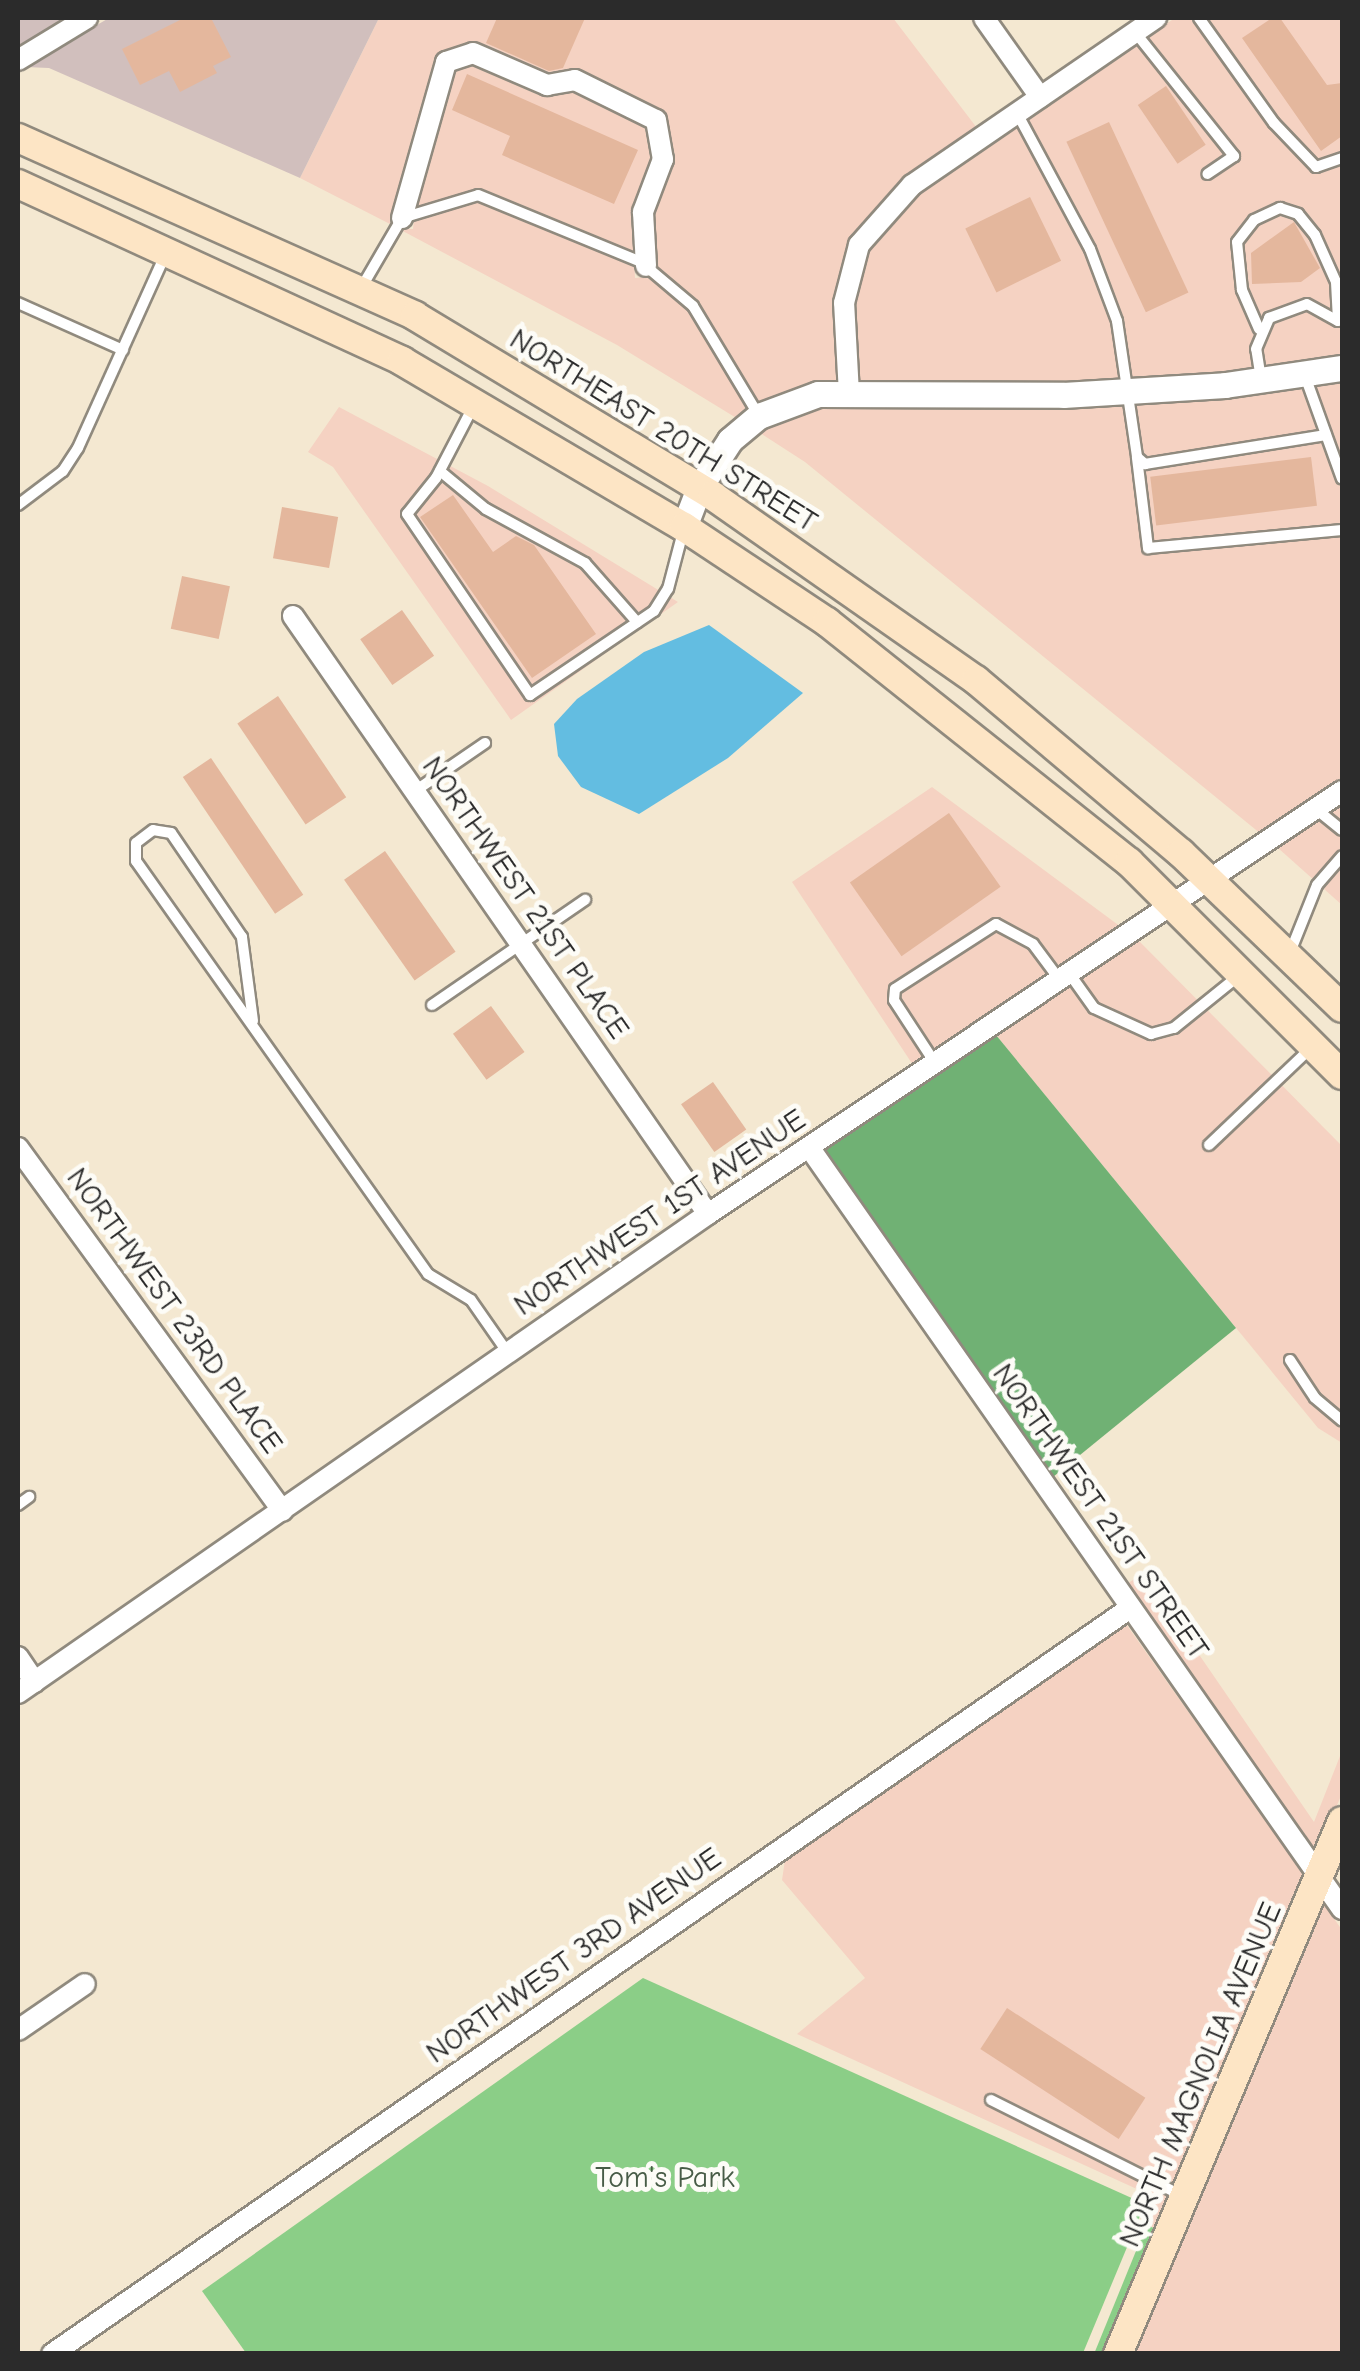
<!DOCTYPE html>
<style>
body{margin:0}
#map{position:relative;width:1360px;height:2371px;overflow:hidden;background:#f4e8d1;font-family:"Comic Neue",sans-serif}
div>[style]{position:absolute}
.built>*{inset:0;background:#f5d2c2}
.industrial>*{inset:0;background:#d1bfbd}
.green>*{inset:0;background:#8bce87}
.forest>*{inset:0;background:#70b174}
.water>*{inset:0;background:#63bde1}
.building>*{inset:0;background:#e4b79d;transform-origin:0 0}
.roads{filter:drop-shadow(2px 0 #908a7e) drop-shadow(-2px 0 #908a7e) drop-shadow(0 2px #908a7e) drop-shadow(0 -2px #908a7e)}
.service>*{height:10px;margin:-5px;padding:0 5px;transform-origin:5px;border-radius:5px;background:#fff}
.minor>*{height:20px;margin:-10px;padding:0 10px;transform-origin:10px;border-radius:10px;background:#fff}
.tertiary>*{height:25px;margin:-12.5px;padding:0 12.5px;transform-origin:12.5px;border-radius:12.5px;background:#fff}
.secondary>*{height:28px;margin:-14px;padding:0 14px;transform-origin:14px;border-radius:14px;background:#fde5c5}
span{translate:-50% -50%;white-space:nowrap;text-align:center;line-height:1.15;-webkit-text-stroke:10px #fdfcf7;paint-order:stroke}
.street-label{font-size:30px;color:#2b2b2b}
.park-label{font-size:30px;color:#485c47}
.frame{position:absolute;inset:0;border:20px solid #2b2b2b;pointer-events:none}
</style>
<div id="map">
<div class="built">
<div style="clip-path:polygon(379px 18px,893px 18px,977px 128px,906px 176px,850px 239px,833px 304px,837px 383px,738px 419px,617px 345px,399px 229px,413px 229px,417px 192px,455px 70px,472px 65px,541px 96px,572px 92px,645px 128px,651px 159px,632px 209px,635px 278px,657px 276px,654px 212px,675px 155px,662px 110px,581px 71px,550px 74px,471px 43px,435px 60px,390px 224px,300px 178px)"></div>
<div style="clip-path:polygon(1175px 18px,1342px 18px,1342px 356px,1225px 374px,1064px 384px,860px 383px,856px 302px,869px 249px,919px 193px)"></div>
<div style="clip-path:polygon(1342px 378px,1342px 778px,1261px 834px,805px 462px,757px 431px,819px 405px)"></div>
<div style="clip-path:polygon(339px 407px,488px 486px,678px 602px,511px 720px,333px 467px,308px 452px)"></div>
<div style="clip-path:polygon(932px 787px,1121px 927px,913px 1065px,792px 882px)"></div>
<div style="clip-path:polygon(1342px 804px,1342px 905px,1278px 848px)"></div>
<div style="clip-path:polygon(1138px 940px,1342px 1146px,1342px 1443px,1318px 1428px,996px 1035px)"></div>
<div style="clip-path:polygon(1143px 1573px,1314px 1822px,1342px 1751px,1342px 1793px,1318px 1853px,1127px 1584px)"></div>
<div style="clip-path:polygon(1126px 1624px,1307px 1879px,1158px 2231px,1147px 2224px,1154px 2206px,1150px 2195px,797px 2034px,865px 1978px,782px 1880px,785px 1860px)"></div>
<div style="clip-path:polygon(1321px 1900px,1342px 1930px,1342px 2353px,1130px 2354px)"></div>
</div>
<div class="industrial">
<div style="clip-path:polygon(18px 18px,66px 18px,18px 47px)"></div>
<div style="clip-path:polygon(109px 18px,379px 18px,300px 178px,49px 68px,25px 67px)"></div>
</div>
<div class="green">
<div style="clip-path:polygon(643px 1978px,1145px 2204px,1083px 2353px,246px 2353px,202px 2291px)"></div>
<div style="clip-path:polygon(1147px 2224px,1158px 2231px,1106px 2353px,1094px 2354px)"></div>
</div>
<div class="forest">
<div style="clip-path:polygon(996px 1035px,1236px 1328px,1053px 1477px,825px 1149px)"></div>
</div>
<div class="water">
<div style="clip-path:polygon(709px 625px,803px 693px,728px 758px,639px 814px,581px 787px,558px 756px,554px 724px,577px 699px,644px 652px)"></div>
</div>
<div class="building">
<div style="clip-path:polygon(184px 18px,211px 18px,231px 57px,213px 66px,217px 73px,180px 92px,169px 71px,140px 85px,122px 49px)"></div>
<div style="clip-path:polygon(497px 18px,585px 18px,563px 68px,549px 71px,486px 43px)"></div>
<div style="clip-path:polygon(1272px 18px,1280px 18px,1327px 85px,1342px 83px,1342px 136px,1321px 151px,1242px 38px)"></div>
<div style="clip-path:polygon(467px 74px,638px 150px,614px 204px,502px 155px,510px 136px,452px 110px)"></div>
<div style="left:1166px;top:86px;width:71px;height:34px;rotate:56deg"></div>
<div style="left:1109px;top:122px;width:188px;height:47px;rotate:65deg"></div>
<div style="left:1030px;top:197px;width:71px;height:72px;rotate:64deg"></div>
<div style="clip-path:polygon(1294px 222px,1320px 268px,1301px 282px,1252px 284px,1251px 253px)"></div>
<div style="left:1311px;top:457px;width:49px;height:162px;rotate:83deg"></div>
<div style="clip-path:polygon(453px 495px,493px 552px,516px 536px,534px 545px,596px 634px,532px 678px,420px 517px)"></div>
<div style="left:282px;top:507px;width:57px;height:52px;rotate:10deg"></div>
<div style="left:182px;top:576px;width:49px;height:54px;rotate:12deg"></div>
<div style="left:402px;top:610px;width:56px;height:51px;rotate:55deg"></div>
<div style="left:278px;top:696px;width:122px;height:49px;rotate:56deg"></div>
<div style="left:211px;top:758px;width:165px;height:34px;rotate:56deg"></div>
<div style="left:949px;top:813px;width:90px;height:121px;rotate:55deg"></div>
<div style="left:385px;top:851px;width:123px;height:50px;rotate:55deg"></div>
<div style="left:491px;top:1006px;width:57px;height:47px;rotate:54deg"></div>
<div style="left:713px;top:1082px;width:58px;height:39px;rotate:55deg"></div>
<div style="left:1007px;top:2008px;width:165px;height:49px;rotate:33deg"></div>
</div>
<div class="roads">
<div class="service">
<div style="left:1199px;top:18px;width:129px;rotate:54.5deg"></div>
<div style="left:1274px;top:123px;width:61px;rotate:46.3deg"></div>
<div style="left:1316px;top:167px;width:28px;rotate:-19deg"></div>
<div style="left:1135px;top:32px;width:159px;rotate:51.4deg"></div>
<div style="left:1234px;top:156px;width:32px;rotate:146deg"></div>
<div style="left:1017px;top:113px;width:154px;rotate:61.8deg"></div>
<div style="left:1090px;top:249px;width:77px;rotate:69.4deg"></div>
<div style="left:1117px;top:321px;width:137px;rotate:81.6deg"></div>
<div style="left:1137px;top:457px;width:11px;rotate:41deg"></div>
<div style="left:1145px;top:464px;width:183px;rotate:-9.1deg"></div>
<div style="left:360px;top:290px;width:83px;rotate:-59.7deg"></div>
<div style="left:402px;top:218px;width:79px;rotate:-16.8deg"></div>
<div style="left:478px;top:195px;width:176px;rotate:22.3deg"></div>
<div style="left:641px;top:262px;width:68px;rotate:40.2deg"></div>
<div style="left:693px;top:306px;width:126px;rotate:59deg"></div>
<div style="left:18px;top:303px;width:115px;rotate:24.1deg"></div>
<div style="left:1259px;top:329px;width:43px;rotate:-113.6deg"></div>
<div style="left:1242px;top:290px;width:48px;rotate:-95.9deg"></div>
<div style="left:1237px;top:242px;width:28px;rotate:-52deg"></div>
<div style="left:1254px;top:220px;width:29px;rotate:-25deg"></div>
<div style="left:1280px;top:208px;width:19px;rotate:18deg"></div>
<div style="left:1298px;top:214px;width:27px;rotate:51deg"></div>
<div style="left:1315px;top:235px;width:51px;rotate:65.9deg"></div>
<div style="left:1336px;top:282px;width:39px;rotate:87deg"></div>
<div style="left:1305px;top:376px;width:109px;rotate:70.2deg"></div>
<div style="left:1261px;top:379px;width:30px;rotate:-99deg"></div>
<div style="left:1256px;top:349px;width:34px;rotate:-67deg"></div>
<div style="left:1269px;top:318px;width:40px;rotate:-20.2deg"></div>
<div style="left:1307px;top:304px;width:35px;rotate:29deg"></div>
<div style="left:474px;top:405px;width:82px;rotate:117.5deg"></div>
<div style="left:436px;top:478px;width:46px;rotate:128.9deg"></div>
<div style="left:407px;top:514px;width:219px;rotate:55.8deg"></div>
<div style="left:530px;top:695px;width:150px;rotate:-34.1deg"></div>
<div style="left:654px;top:611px;width:26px;rotate:-58deg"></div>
<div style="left:668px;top:589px;width:63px;rotate:-75.3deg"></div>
<div style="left:1137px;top:458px;width:91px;rotate:83deg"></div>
<div style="left:1148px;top:548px;width:195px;rotate:-5.3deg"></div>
<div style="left:440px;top:471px;width:60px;rotate:39.6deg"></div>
<div style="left:486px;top:509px;width:113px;rotate:28.6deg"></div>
<div style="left:585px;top:563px;width:79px;rotate:48.6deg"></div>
<div style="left:18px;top:505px;width:56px;rotate:-37.1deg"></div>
<div style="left:63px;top:471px;width:27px;rotate:-57deg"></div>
<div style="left:78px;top:448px;width:214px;rotate:-65.7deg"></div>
<div style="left:415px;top:791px;width:85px;rotate:-34.4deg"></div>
<div style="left:1316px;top:809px;width:33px;rotate:39deg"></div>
<div style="left:1289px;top:955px;width:75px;rotate:-68.2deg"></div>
<div style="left:1317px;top:885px;width:38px;rotate:-49deg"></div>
<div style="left:1069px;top:973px;width:43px;rotate:54.5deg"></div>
<div style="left:1094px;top:1008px;width:63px;rotate:24.5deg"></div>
<div style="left:1151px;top:1034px;width:24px;rotate:-15deg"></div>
<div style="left:1174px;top:1028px;width:86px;rotate:-38.9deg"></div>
<div style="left:432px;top:1005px;width:186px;rotate:-34.5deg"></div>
<div style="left:253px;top:1021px;width:85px;rotate:-97.5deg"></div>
<div style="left:242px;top:937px;width:126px;rotate:-124.3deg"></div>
<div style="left:171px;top:833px;width:18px;rotate:-171deg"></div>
<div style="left:153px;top:830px;width:21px;rotate:143deg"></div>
<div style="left:136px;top:843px;width:18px;rotate:90deg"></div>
<div style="left:136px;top:861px;width:506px;rotate:54.74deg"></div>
<div style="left:428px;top:1274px;width:50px;rotate:31.2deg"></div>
<div style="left:471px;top:1300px;width:65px;rotate:55.1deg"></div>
<div style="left:935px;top:1063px;width:75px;rotate:-123.1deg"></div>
<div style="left:894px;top:1000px;width:11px;rotate:-85deg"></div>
<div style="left:895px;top:989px;width:120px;rotate:-32.8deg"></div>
<div style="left:996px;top:924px;width:42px;rotate:28.4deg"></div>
<div style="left:1033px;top:944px;width:44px;rotate:53.4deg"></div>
<div style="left:1209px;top:1145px;width:144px;rotate:-43.6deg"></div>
<div style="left:1290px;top:1360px;width:45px;rotate:56.7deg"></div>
<div style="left:1315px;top:1398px;width:35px;rotate:40deg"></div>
<div style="left:18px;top:1505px;width:14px;rotate:-36deg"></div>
<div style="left:991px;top:2100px;width:215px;rotate:26.6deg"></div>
</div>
<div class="minor">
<div style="left:984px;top:18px;width:97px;rotate:54.7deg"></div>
<div style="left:18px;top:60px;width:81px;rotate:-31.3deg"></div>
<div style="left:402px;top:218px;width:162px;rotate:-74.2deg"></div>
<div style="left:446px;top:62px;width:28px;rotate:-18deg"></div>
<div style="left:473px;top:53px;width:81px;rotate:23.4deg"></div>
<div style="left:547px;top:85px;width:28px;rotate:-10deg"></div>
<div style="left:575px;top:80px;width:90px;rotate:26.3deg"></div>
<div style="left:656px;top:120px;width:40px;rotate:80deg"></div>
<div style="left:663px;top:159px;width:57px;rotate:110.7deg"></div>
<div style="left:643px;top:212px;width:54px;rotate:86.8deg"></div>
<div style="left:849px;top:394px;width:91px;rotate:-93.1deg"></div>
<div style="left:844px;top:303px;width:60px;rotate:-75.5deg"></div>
<div style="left:859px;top:245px;width:80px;rotate:-48.5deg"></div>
<div style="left:912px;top:185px;width:296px;rotate:-34.4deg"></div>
<div style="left:293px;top:616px;width:728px;rotate:55.24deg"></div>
<div style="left:809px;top:1147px;width:930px;rotate:55.03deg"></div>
<div style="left:18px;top:1148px;width:449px;rotate:53.9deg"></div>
<div style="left:18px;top:1657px;width:30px;rotate:56deg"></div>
<div style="left:18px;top:1693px;width:840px;rotate:-34.77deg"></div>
<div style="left:708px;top:1214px;width:762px;rotate:-33.71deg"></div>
<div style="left:18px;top:2030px;width:81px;rotate:-34.5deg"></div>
<div style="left:52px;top:2354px;width:1311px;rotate:-34.68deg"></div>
</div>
<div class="tertiary">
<div style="left:684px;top:527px;width:42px;rotate:-69deg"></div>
<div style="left:699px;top:488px;width:57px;rotate:-57.1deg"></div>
<div style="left:730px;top:440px;width:38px;rotate:-40deg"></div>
<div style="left:759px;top:416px;width:63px;rotate:-20.4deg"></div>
<div style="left:818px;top:394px;width:245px;rotate:0.2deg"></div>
<div style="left:1063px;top:395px;width:162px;rotate:-3.5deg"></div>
<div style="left:1225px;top:385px;width:118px;rotate:-8.3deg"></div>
</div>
<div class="secondary">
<div style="left:18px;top:138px;width:435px;rotate:24.1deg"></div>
<div style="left:415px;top:316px;width:348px;rotate:31.1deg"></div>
<div style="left:713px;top:496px;width:321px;rotate:35deg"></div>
<div style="left:976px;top:680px;width:268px;rotate:40.2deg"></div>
<div style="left:1181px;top:853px;width:223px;rotate:43.9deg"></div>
<div style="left:18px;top:184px;width:423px;rotate:24.7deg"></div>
<div style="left:402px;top:361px;width:327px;rotate:30.5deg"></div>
<div style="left:684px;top:527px;width:172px;rotate:33.6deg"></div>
<div style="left:827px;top:622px;width:386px;rotate:38.5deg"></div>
<div style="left:1129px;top:862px;width:301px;rotate:45deg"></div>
<div style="left:1118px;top:2354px;width:578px;rotate:-67.2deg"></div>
</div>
</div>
<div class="street-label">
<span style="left:663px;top:431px;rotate:32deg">NORTHEAST 20TH STREET</span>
<span style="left:525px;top:898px;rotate:55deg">NORTHWEST 21ST PLACE</span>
<span style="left:660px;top:1213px;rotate:-34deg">NORTHWEST 1ST AVENUE</span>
<span style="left:174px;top:1311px;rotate:54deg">NORTHWEST 23RD PLACE</span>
<span style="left:1100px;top:1512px;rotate:55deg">NORTHWEST 21ST STREET</span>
<span style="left:574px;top:1956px;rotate:-35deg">NORTHWEST 3RD AVENUE</span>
<span style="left:1201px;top:2075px;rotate:-67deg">NORTH MAGNOLIA AVENUE</span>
</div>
<div class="park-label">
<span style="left:665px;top:2178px">Tom's Park</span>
</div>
<div class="frame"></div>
</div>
